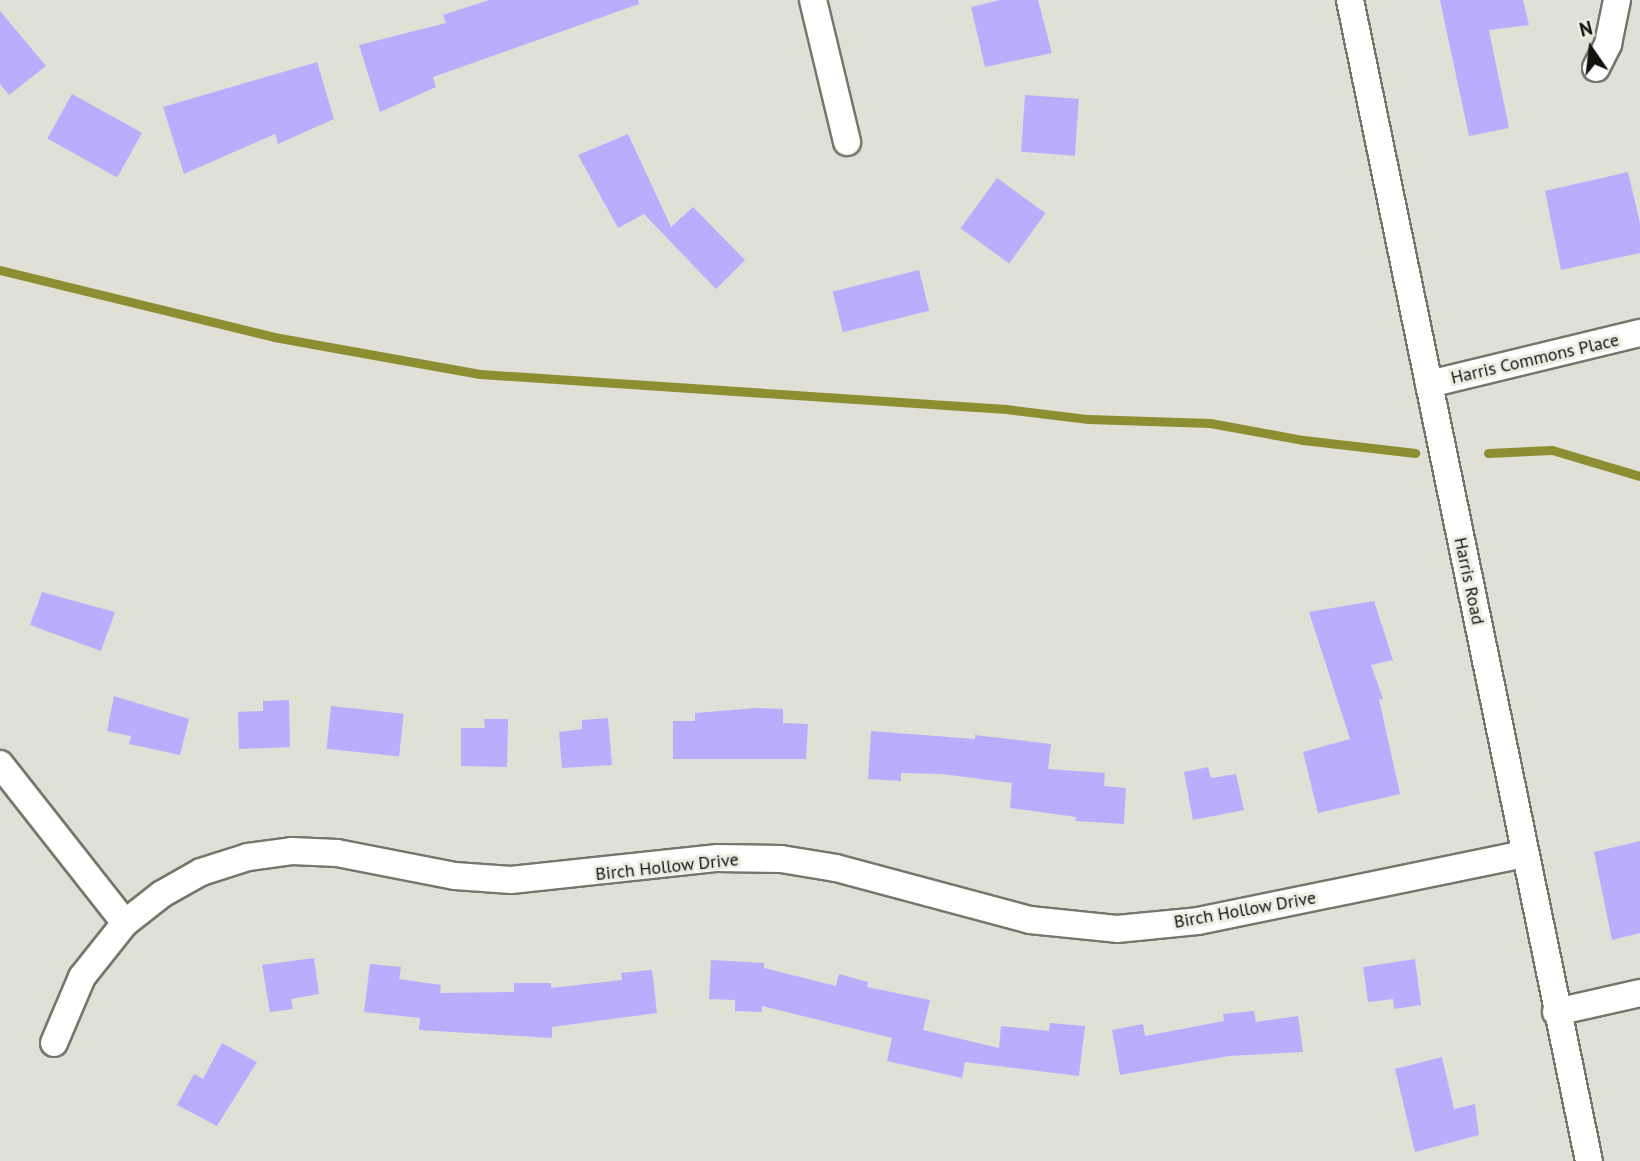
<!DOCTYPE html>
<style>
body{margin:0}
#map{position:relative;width:1640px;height:1161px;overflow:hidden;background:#e0e0d6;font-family:"PT Sans",sans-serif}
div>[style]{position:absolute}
.stream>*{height:9px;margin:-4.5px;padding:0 4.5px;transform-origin:4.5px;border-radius:4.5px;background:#8d8e32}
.building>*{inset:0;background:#bbadfd;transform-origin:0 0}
.roads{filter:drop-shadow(2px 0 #75766c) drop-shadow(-2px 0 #75766c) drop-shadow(0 2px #75766c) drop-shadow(0 -2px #75766c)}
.street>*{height:26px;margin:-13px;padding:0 13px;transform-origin:13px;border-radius:13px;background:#fff}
span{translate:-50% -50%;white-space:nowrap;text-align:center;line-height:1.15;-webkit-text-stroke:6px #edeee3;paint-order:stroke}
.street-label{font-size:18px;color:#12120e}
.north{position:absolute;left:1556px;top:14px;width:70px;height:70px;-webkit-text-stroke:5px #edeee3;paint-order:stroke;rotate:346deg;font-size:19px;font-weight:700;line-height:28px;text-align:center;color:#12120e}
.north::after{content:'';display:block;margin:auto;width:24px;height:32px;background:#12120e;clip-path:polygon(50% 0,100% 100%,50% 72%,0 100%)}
</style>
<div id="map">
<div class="stream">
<div style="left:0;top:270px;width:282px;rotate:13.7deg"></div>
<div style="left:274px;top:337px;width:209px;rotate:10.2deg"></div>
<div style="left:480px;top:374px;width:527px;rotate:3.81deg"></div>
<div style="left:1006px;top:409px;width:83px;rotate:7deg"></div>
<div style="left:1088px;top:419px;width:122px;rotate:1.9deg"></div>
<div style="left:1210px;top:423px;width:95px;rotate:10.4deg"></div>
<div style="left:1303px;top:440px;width:113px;rotate:6.6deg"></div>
<div style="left:1488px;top:453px;width:64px;rotate:-2.7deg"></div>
<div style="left:1552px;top:450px;width:92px;rotate:16.5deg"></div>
</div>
<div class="building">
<div style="clip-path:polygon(489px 0,638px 0,639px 4px,433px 77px,436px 87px,380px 112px,359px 45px,446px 23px,443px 15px)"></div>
<div style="clip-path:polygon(1000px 0,1038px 0,1052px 53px,985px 67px,971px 7px)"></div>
<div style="clip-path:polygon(1440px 0,1523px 0,1529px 25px,1489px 30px,1509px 128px,1469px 136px)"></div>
<div style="clip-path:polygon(0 11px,46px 66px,9px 95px,0 84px)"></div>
<div style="clip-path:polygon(317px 62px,334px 119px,278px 144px,275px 134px,184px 174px,163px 107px)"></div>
<div style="left:72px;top:94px;width:80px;height:51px;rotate:29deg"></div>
<div style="left:1025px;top:95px;width:54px;height:57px;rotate:4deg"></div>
<div style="clip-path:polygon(628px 134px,671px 227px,693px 207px,745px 260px,716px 289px,644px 214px,618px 228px,578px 155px)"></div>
<div style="clip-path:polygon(1628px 172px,1640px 223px,1640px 253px,1561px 270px,1545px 191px)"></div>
<div style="left:997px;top:178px;width:60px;height:62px;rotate:36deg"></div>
<div style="left:919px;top:270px;width:42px;height:89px;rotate:76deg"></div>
<div style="clip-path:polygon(42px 592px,115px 612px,101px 651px,30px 625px)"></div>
<div style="clip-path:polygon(1374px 601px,1393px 660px,1371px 665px,1383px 699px,1379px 699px,1400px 794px,1318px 813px,1303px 752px,1350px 739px,1309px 612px)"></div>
<div style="clip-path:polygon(114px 696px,189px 719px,180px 755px,129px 744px,131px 736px,107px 731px)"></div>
<div style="clip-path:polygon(289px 700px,290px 747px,239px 749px,238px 712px,263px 711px,263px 701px)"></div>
<div style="left:331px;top:706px;width:73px;height:43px;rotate:6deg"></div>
<div style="clip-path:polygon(757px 708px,783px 709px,783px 723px,808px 724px,806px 759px,673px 759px,673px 721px,695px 721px,695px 713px)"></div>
<div style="clip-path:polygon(608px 718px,612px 765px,562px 768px,559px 732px,582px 729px,582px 720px)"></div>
<div style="clip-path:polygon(484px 719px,508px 719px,507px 767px,461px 766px,461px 728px,485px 728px)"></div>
<div style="clip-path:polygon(871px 731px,975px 739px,975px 735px,1051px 744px,1048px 769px,1105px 773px,1104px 786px,1126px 788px,1124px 824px,1075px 821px,1076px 817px,1010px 808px,1012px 783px,942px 774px,901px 773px,901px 781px,868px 779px)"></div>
<div style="clip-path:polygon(1208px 767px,1211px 778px,1236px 774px,1244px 810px,1193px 820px,1184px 772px)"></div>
<div style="clip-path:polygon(1640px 841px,1640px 933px,1612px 940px,1594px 852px)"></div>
<div style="clip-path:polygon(314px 958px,319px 994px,291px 999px,293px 1009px,270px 1012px,262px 965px)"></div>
<div style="clip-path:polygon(1415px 959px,1421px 1005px,1394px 1009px,1393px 999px,1368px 1002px,1363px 967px)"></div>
<div style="clip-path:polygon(711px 960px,764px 963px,764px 968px,836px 986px,839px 974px,868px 982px,867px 987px,930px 1000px,923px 1030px,999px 1048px,1001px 1026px,1049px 1031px,1050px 1023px,1085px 1026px,1079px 1076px,965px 1062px,962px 1078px,887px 1061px,892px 1038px,762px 1006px,762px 1012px,735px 1011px,735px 1000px,709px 999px)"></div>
<div style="clip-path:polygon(370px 964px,401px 967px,399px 979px,441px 985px,440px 993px,514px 992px,514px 983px,551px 983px,551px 988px,622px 980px,621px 973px,652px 970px,657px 1013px,552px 1027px,552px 1038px,419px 1030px,420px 1018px,364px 1012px)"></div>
<div style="clip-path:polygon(1254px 1011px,1256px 1022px,1298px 1016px,1303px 1052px,1229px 1056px,1120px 1075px,1112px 1030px,1143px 1024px,1145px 1036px,1224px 1021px,1223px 1014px)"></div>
<div style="clip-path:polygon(222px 1043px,257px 1062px,217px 1126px,177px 1105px,194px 1074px,203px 1079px)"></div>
<div style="clip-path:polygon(1442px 1057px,1454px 1109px,1475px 1104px,1479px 1135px,1415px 1152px,1395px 1069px)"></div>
</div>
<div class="roads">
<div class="street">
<div style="left:813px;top:0;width:146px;rotate:76.5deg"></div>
<div style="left:1350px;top:0;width:1185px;rotate:78.37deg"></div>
<div style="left:1596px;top:68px;width:27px;rotate:-63deg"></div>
<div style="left:1608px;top:44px;width:45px;rotate:-78.4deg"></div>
<div style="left:1429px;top:384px;width:217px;rotate:-13.6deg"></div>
<div style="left:0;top:764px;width:202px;rotate:51.8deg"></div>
<div style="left:1556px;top:1012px;width:86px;rotate:-12.7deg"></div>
<div style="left:54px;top:1043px;width:72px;rotate:-67deg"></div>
<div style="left:82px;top:977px;width:69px;rotate:-51.5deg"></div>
<div style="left:125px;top:923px;width:47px;rotate:-38.1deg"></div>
<div style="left:162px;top:894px;width:45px;rotate:-29.4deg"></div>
<div style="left:201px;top:872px;width:49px;rotate:-17.7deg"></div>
<div style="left:248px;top:857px;width:44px;rotate:-7.8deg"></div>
<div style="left:292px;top:851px;width:45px;rotate:2.5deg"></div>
<div style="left:337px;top:853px;width:120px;rotate:11deg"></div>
<div style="left:455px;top:876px;width:56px;rotate:4.1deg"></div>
<div style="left:511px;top:880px;width:208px;rotate:-6.1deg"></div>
<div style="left:718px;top:858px;width:63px;rotate:0.9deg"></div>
<div style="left:781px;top:859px;width:56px;rotate:9.3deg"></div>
<div style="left:836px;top:868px;width:201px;rotate:15deg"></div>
<div style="left:1030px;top:920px;width:87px;rotate:5.9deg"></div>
<div style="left:1117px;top:929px;width:81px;rotate:-5.6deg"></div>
<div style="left:1198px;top:921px;width:333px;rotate:-11.6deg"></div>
</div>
</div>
<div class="street-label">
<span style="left:1535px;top:359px;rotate:-13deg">Harris Commons Place</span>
<span style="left:1469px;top:581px;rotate:78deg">Harris Road</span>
<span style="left:667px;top:867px;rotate:-6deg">Birch Hollow Drive</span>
<span style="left:1245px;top:910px;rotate:-10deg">Birch Hollow Drive</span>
</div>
<div class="north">N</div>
</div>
